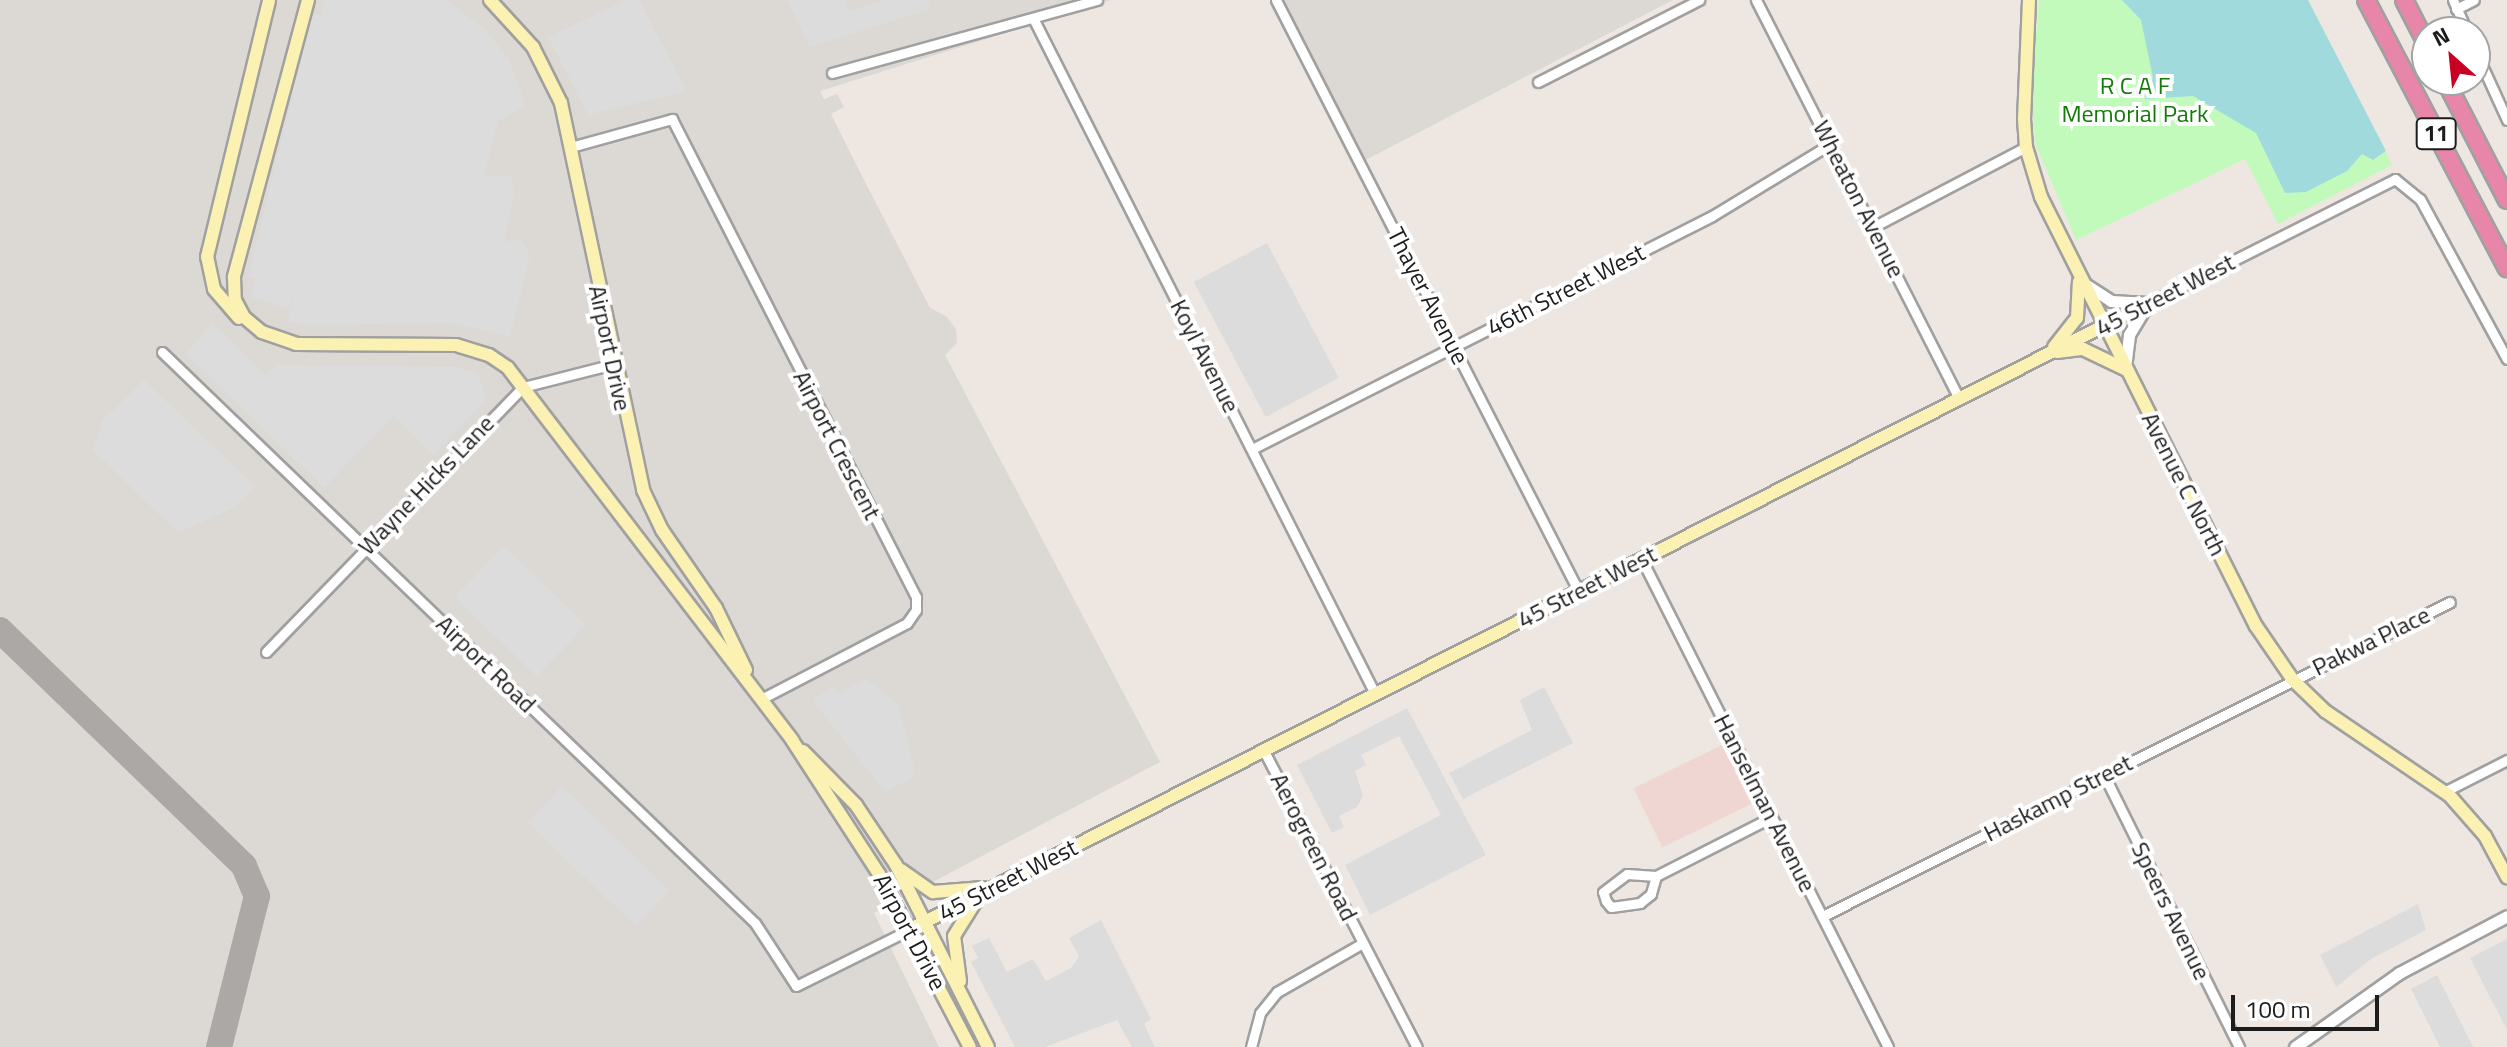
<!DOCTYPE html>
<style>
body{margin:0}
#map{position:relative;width:2507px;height:1047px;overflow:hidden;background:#eee7e1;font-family:"Titillium Web",sans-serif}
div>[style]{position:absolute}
.military>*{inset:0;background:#f0d6d3;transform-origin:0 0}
.airport>*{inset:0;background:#dcd8d3}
.park>*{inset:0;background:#c2fabb}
.parking>*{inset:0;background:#dcdcdc;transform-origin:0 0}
.water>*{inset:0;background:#a0dadd}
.taxiway>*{height:26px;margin:-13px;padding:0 13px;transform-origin:13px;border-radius:13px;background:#aca8a6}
.roads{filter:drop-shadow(2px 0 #a0a0a0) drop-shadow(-2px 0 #a0a0a0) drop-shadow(0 2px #a0a0a0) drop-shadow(0 -2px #a0a0a0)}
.minor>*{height:9px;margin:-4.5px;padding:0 4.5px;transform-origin:4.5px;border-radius:4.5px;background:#fff}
.tertiary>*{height:11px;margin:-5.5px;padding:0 5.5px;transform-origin:5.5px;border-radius:5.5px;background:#fff}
.secondary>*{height:12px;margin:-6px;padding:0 6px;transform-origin:6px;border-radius:6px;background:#faf1b2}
.motorway>*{height:16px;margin:-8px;padding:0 8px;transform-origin:8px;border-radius:8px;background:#e886aa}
span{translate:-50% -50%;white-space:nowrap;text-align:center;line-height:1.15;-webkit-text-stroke:8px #fff;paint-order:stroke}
.shield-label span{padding:2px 6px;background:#fff;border:2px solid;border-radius:6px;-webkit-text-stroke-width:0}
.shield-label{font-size:22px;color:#1c1c1c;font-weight:700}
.park-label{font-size:24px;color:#147b09}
.street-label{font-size:24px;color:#1c1c1c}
.north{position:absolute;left:2411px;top:16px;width:80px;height:80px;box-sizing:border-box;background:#fff;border:2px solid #a4a4a4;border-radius:50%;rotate:333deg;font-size:22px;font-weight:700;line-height:32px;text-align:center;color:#1c1c1c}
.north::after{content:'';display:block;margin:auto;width:28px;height:36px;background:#c80024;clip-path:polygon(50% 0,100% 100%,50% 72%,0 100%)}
.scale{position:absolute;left:2231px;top:995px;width:148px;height:36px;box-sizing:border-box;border:4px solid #1c1c1c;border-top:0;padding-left:10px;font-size:24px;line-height:28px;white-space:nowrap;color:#1c1c1c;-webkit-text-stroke:6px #fff;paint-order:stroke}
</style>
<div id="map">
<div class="military">
<div style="left:1726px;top:743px;width:66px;height:103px;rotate:64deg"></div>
</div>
<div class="airport">
<div style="clip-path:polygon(0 0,1111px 0,820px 91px,824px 99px,837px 94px,844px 107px,831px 114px,859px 170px,930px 308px,946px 316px,956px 329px,957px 343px,945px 355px,1160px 762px,874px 913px,939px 1047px,0 1047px)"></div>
<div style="clip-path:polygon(1276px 0,1673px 0,1360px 163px)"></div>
</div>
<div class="park">
<div style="clip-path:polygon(2039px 0,2308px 0,2392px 165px,2278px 224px,2245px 159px,2076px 240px,2035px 143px,2031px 90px)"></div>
</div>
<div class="parking">
<div style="clip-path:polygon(325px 0,446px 0,485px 29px,509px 59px,526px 106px,498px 121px,484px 175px,512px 176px,514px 197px,504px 241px,521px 240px,530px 255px,510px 337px,452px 323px,307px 325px,288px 321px,293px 296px,289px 309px,251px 297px,256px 279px,248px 277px,312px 14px,321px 15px)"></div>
<div style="clip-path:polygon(626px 0,639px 0,687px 91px,588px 115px,548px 37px)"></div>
<div style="clip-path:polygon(787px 0,845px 0,848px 11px,885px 0,928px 0,931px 9px,810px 47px)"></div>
<div style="left:1267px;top:243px;width:153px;height:83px;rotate:62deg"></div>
<div style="clip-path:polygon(212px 323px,266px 375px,276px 365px,456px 367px,479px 374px,486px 399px,434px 455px,394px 416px,324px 488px,186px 354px)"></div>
<div style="clip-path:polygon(144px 380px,256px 487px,233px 508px,178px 533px,93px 450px,102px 421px)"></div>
<div style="left:504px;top:546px;width:114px;height:71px;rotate:44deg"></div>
<div style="clip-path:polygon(867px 679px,899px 705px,913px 763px,914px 777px,885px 792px,813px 701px,831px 687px,840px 692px)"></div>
<div style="clip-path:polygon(1544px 687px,1573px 743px,1463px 799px,1449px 773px,1532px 730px,1520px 700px)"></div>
<div style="clip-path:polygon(1407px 708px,1486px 855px,1370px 915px,1345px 865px,1441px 815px,1399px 736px,1361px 755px,1366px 765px,1355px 771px,1363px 796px,1357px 807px,1339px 816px,1344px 827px,1332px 833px,1297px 765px)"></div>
<div style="left:562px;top:786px;width:150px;height:50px;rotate:44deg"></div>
<div style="clip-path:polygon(2418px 904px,2426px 930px,2371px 959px,2336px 987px,2320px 955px)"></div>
<div style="clip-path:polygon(1101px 920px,1151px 1019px,1144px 1024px,1155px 1047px,1132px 1047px,1117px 1020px,1045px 1047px,1015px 1047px,971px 962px,978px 958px,972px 946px,989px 938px,1007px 972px,1033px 959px,1046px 981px,1071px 968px,1079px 956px,1069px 938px)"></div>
<div style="clip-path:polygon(2507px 939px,2507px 1027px,2506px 1028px,2470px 958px)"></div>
<div style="clip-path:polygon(2437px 975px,2473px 1047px,2440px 1047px,2411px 989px)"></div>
</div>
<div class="water">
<div style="clip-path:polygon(2122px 0,2308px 0,2386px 151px,2373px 160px,2362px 154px,2347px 171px,2306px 192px,2285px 193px,2256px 133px,2193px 96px,2145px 99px,2153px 78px,2141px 20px)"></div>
</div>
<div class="taxiway">
<div style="left:0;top:630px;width:339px;rotate:44deg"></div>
<div style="left:244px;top:866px;width:33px;rotate:67deg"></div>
<div style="left:257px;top:896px;width:156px;rotate:104.1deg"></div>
</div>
<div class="roads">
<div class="minor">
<div style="left:1276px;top:0;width:665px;rotate:62.9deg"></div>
<div style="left:1756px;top:0;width:448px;rotate:63deg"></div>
<div style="left:2453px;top:0;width:35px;rotate:66deg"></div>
<div style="left:2456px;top:9px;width:20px;rotate:-27deg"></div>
<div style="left:1033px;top:18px;width:758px;rotate:63.16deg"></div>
<div style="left:2475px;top:50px;width:77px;rotate:65.4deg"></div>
<div style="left:832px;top:73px;width:275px;rotate:-15.4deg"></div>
<div style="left:1538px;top:82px;width:181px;rotate:-27deg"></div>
<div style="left:571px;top:147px;width:105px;rotate:-15.5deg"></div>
<div style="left:672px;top:119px;width:537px;rotate:62.96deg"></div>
<div style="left:916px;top:597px;width:13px;rotate:90deg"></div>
<div style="left:916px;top:610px;width:16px;rotate:125deg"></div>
<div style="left:907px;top:623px;width:165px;rotate:152.5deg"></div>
<div style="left:1873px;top:227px;width:173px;rotate:-27.6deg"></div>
<div style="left:2103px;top:326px;width:327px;rotate:-26.7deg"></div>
<div style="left:2395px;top:179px;width:32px;rotate:39deg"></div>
<div style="left:2420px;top:199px;width:182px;rotate:61.5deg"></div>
<div style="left:162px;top:352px;width:823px;rotate:43.92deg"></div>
<div style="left:755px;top:923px;width:75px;rotate:56.9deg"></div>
<div style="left:796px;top:986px;width:126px;rotate:-26.4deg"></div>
<div style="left:1252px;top:449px;width:516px;rotate:-26.86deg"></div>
<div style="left:1712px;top:216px;width:140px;rotate:-31.3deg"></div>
<div style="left:1642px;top:560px;width:546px;rotate:63.2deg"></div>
<div style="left:266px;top:652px;width:369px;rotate:-45.9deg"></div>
<div style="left:523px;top:387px;width:93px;rotate:-14.3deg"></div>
<div style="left:1264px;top:751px;width:333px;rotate:62.7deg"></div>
<div style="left:2104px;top:775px;width:304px;rotate:63.6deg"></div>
<div style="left:2444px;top:792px;width:71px;rotate:-26.9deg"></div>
<div style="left:1656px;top:876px;width:19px;rotate:106deg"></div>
<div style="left:1651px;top:894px;width:14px;rotate:141deg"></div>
<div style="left:1640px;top:903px;width:29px;rotate:172deg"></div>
<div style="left:1611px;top:907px;width:8px;rotate:-130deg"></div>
<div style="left:1606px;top:901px;width:9px;rotate:-108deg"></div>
<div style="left:1603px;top:892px;width:30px;rotate:-37deg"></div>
<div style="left:1627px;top:874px;width:29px;rotate:4deg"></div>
<div style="left:1656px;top:876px;width:130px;rotate:-27deg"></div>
<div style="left:1823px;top:916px;width:701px;rotate:-26.6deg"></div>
<div style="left:1251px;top:1047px;width:35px;rotate:-75deg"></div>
<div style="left:1260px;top:1013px;width:27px;rotate:-51deg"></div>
<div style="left:1277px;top:992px;width:99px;rotate:-29.7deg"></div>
</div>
<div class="tertiary">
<div style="left:2085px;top:284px;width:31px;rotate:33deg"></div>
<div style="left:2111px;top:301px;width:37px;rotate:3deg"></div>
<div style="left:2148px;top:303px;width:37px;rotate:121deg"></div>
<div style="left:2129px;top:335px;width:34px;rotate:97deg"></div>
<div style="left:2295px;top:1047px;width:128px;rotate:-35.4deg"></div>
<div style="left:2399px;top:973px;width:122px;rotate:-27.8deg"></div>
</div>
<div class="secondary">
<div style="left:308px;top:0;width:287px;rotate:105deg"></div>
<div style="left:234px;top:277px;width:23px;rotate:88deg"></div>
<div style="left:235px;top:300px;width:19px;rotate:62deg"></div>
<div style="left:244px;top:317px;width:23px;rotate:40deg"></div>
<div style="left:262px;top:332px;width:36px;rotate:19deg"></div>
<div style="left:296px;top:344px;width:160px;rotate:0.4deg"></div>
<div style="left:456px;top:345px;width:34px;rotate:17deg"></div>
<div style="left:489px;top:355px;width:23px;rotate:34deg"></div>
<div style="left:508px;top:368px;width:468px;rotate:52.6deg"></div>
<div style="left:792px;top:740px;width:160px;rotate:57deg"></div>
<div style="left:879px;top:874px;width:195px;rotate:62.3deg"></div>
<div style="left:490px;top:0;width:64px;rotate:47.5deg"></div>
<div style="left:533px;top:47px;width:63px;rotate:63.4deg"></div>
<div style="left:561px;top:103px;width:396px;rotate:78deg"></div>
<div style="left:643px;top:490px;width:44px;rotate:64.6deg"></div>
<div style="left:662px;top:530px;width:95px;rotate:55.3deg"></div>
<div style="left:716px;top:608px;width:69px;rotate:64.2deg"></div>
<div style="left:2029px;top:0;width:119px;rotate:92.4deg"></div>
<div style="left:2024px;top:119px;width:28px;rotate:86deg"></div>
<div style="left:2026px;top:147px;width:52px;rotate:73.3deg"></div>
<div style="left:2041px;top:197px;width:480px;rotate:63.4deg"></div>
<div style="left:2256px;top:626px;width:65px;rotate:55.6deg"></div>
<div style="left:2293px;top:680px;width:45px;rotate:44.1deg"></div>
<div style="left:2325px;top:711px;width:151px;rotate:34.2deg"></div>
<div style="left:2450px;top:796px;width:53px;rotate:48.8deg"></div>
<div style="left:2485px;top:836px;width:47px;rotate:61.8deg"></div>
<div style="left:239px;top:318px;width:38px;rotate:-131deg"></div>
<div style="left:214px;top:289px;width:33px;rotate:-102deg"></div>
<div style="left:207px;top:257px;width:264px;rotate:-76.4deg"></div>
<div style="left:2054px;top:347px;width:37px;rotate:-52deg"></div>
<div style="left:2077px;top:318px;width:36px;rotate:-87deg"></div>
<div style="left:2057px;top:352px;width:26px;rotate:-7deg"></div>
<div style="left:2083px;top:349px;width:47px;rotate:25.5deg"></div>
<div style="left:803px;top:751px;width:76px;rotate:45.5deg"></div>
<div style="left:856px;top:805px;width:72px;rotate:56.3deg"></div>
<div style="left:896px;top:865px;width:204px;rotate:63.2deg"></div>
<div style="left:901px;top:870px;width:39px;rotate:35deg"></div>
<div style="left:933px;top:892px;width:50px;rotate:-4.6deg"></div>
<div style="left:909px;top:930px;width:1338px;rotate:-26.83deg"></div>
<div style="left:960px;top:981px;width:45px;rotate:-97.6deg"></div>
<div style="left:954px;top:936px;width:47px;rotate:-58deg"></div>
</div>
<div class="motorway">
<div style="left:2366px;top:0;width:303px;rotate:62.3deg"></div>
<div style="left:2404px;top:0;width:51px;rotate:62.9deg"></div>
<div style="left:2445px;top:80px;width:135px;rotate:62.7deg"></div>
</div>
</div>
<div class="shield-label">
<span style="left:2436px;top:134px">11</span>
</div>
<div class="park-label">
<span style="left:2135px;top:100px">R C A F<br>Memorial Park</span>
</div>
<div class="street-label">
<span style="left:1859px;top:199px;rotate:63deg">Wheaton Avenue</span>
<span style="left:1566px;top:290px;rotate:-27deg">46th Street West</span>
<span style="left:2165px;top:295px;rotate:-27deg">45 Street West</span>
<span style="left:1428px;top:296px;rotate:63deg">Thayer Avenue</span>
<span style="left:610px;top:348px;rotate:78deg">Airport Drive</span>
<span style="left:1205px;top:356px;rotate:63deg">Koyl Avenue</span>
<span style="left:837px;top:445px;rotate:63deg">Airport Crescent</span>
<span style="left:2184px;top:484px;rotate:63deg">Avenue C North</span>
<span style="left:426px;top:485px;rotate:-46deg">Wayne Hicks Lane</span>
<span style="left:1587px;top:587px;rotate:-27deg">45 Street West</span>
<span style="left:2371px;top:641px;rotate:-26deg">Pakwa Place</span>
<span style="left:486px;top:664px;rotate:44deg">Airport Road</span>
<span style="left:2058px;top:798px;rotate:-27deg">Haskamp Street</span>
<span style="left:1765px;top:803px;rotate:63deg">Hanselman Avenue</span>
<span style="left:1314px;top:847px;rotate:63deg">Aerogreen Road</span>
<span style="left:1008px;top:880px;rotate:-27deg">45 Street West</span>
<span style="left:2171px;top:911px;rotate:64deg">Speers Avenue</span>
<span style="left:910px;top:932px;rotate:62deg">Airport Drive</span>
</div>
<div class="north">N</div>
<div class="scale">100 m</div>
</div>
